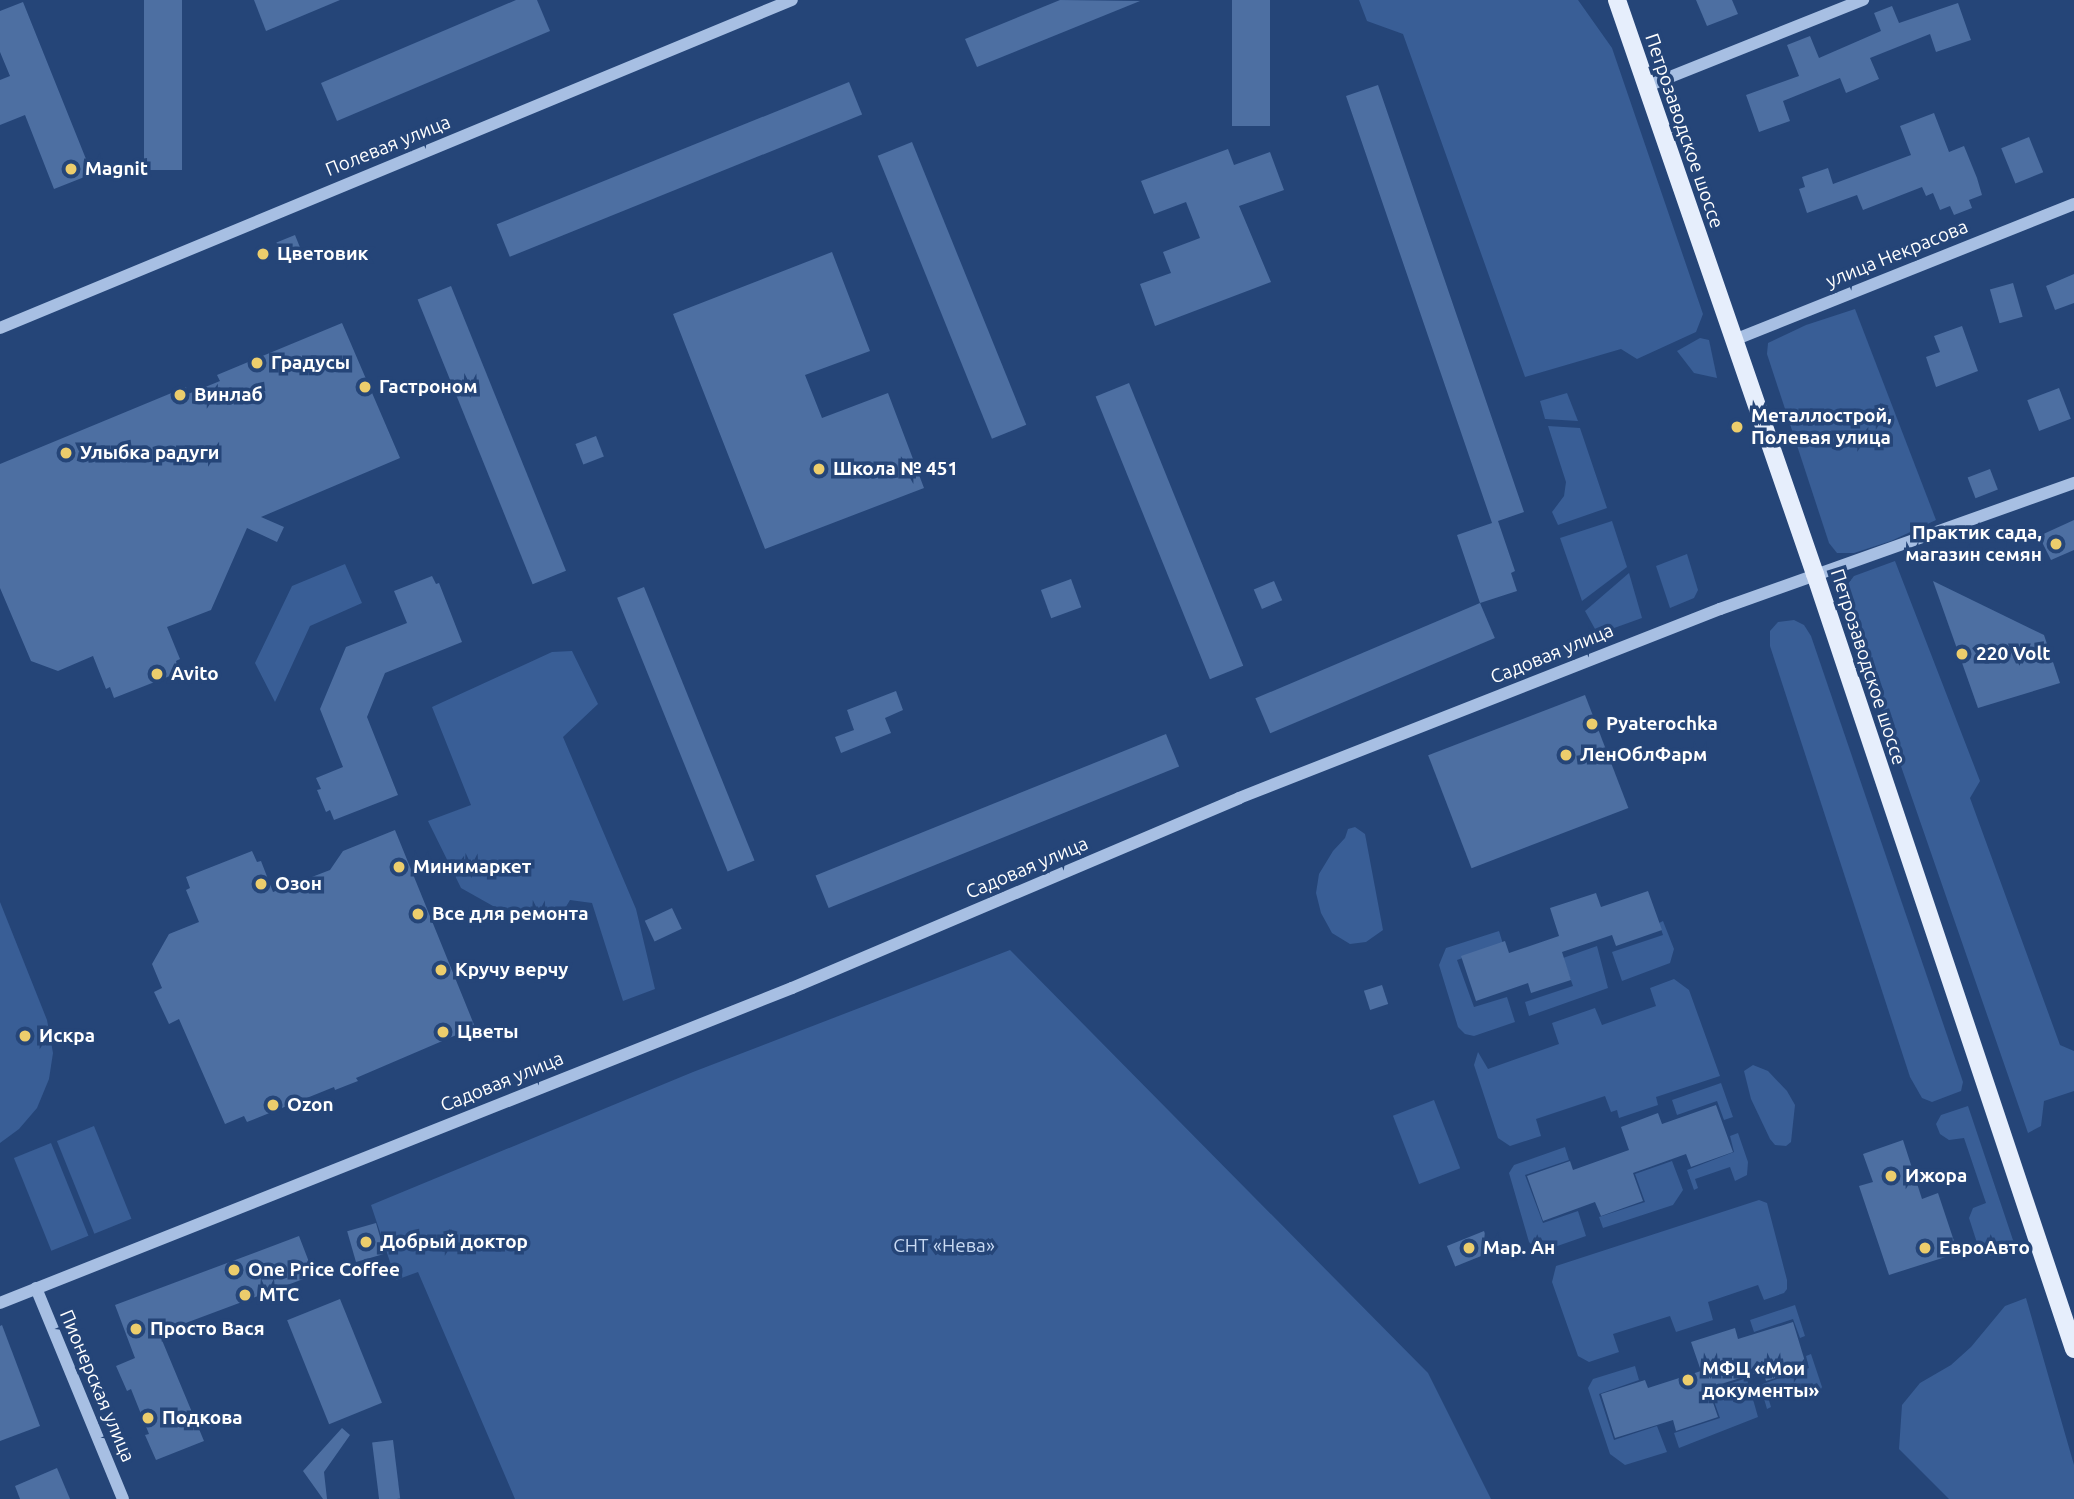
<!DOCTYPE html>
<meta charset="utf-8">
<style>
body{margin:0}
#map{position:relative;width:2074px;height:1499px;overflow:hidden;background:#254578;font-family:Ubuntu,sans-serif}
div>[style]{position:absolute}
.green>*{inset:0;background:#395e96;transform-origin:0 0}
.building>*{inset:0;background:#4d6fa2;transform-origin:0 0}
.minor>*{height:12px;margin:-6px;padding:0 6px;transform-origin:6px;border-radius:6px;background:#a7bfe3}
.major>*{height:18px;margin:-9px;padding:0 9px;transform-origin:9px;border-radius:9px;background:#e6eefc}
.dots>*{width:19px;height:19px;translate:-50% -50%;box-sizing:border-box;border:4px solid #254578;border-radius:50%}
span{translate:-50% -50%;white-space:nowrap;text-align:center;line-height:1.15;-webkit-text-stroke:7px #254578;paint-order:stroke}
.street-label{font-size:19px;color:#fff}
.poi-label{font-size:19px;color:#fff;font-weight:700}
.left{translate:0 -50%;text-align:left}
.right{translate:-100% -50%;text-align:right}
.park-label{font-size:19px;color:#c9daf3}
</style>
<div id="map">
<div class="green">
<div style="clip-path:polygon(1359px 0,1578px 0,1612px 48px,1703px 314px,1696px 332px,1637px 359px,1621px 349px,1525px 377px,1403px 34px,1367px 21px)"></div>
<div style="clip-path:polygon(1855px 309px,1936px 520px,1891px 541px,1854px 553px,1837px 553px,1829px 543px,1767px 354px,1768px 343px,1806px 325px)"></div>
<div style="clip-path:polygon(1700px 338px,1709px 340px,1717px 378px,1694px 373px,1677px 351px)"></div>
<div style="clip-path:polygon(1567px 393px,1578px 421px,1545px 419px,1540px 401px)"></div>
<div style="clip-path:polygon(1548px 426px,1580px 428px,1607px 508px,1558px 525px,1552px 512px,1564px 496px,1566px 482px)"></div>
<div style="clip-path:polygon(1612px 521px,1627px 567px,1582px 601px,1560px 538px)"></div>
<div style="clip-path:polygon(1687px 554px,1698px 590px,1694px 598px,1670px 608px,1656px 566px)"></div>
<div style="clip-path:polygon(1895px 561px,1980px 781px,1970px 798px,2060px 1045px,2074px 1051px,2074px 1091px,2044px 1101px,2041px 1126px,2028px 1133px,1841px 593px,1854px 576px)"></div>
<div style="clip-path:polygon(345px 564px,362px 603px,310px 626px,275px 702px,255px 663px,292px 586px)"></div>
<div style="clip-path:polygon(1629px 573px,1642px 618px,1603px 632px,1595px 629px,1585px 611px)"></div>
<div style="clip-path:polygon(1794px 620px,1804px 625px,1811px 636px,1963px 1082px,1961px 1091px,1932px 1102px,1922px 1098px,1910px 1077px,1770px 646px,1770px 631px,1778px 622px)"></div>
<div style="clip-path:polygon(572px 651px,598px 704px,563px 737px,636px 909px,655px 989px,623px 1001px,592px 903px,570px 900px,558px 920px,493px 906px,461px 888px,428px 821px,471px 805px,432px 707px,552px 652px)"></div>
<div style="clip-path:polygon(1355px 827px,1365px 834px,1383px 930px,1366px 942px,1350px 944px,1332px 933px,1321px 913px,1316px 893px,1319px 874px,1333px 851px,1345px 838px,1348px 829px)"></div>
<div style="clip-path:polygon(0 902px,47px 1020px,53px 1053px,49px 1079px,37px 1108px,19px 1129px,0 1143px)"></div>
<div style="clip-path:polygon(1663px 921px,1674px 949px,1670px 963px,1622px 981px,1612px 952px,1663px 935px,1659px 923px)"></div>
<div style="clip-path:polygon(1499px 931px,1503px 944px,1457px 960px,1474px 1007px,1507px 997px,1515px 1022px,1474px 1036px,1465px 1034px,1458px 1027px,1439px 965px,1446px 948px)"></div>
<div style="clip-path:polygon(1597px 946px,1608px 988px,1529px 1016px,1525px 1002px,1573px 986px,1563px 958px)"></div>
<div style="clip-path:polygon(1010px 950px,1428px 1373px,1491px 1499px,515px 1499px,418px 1272px,396px 1280px,371px 1205px,693px 1072px)"></div>
<div style="clip-path:polygon(1674px 979px,1689px 990px,1720px 1076px,1656px 1097px,1658px 1105px,1619px 1118px,1617px 1110px,1611px 1112px,1605px 1096px,1536px 1119px,1541px 1136px,1510px 1146px,1498px 1138px,1474px 1065px,1478px 1052px,1488px 1069px,1559px 1044px,1552px 1023px,1595px 1008px,1602px 1025px,1656px 1006px,1650px 988px)"></div>
<div style="clip-path:polygon(1753px 1065px,1768px 1071px,1787px 1091px,1795px 1105px,1791px 1142px,1786px 1146px,1775px 1145px,1770px 1139px,1751px 1099px,1744px 1071px)"></div>
<div style="clip-path:polygon(1721px 1083px,1733px 1117px,1724px 1120px,1717px 1101px,1677px 1115px,1672px 1100px)"></div>
<div style="left:1434px;top:1100px;width:73px;height:44px;rotate:69deg"></div>
<div style="clip-path:polygon(1968px 1106px,2016px 1249px,1989px 1256px,1979px 1249px,1969px 1218px,1973px 1208px,1986px 1203px,1964px 1138px,1949px 1140px,1940px 1134px,1936px 1124px,1941px 1115px)"></div>
<div style="left:94px;top:1126px;width:100px;height:40px;rotate:68deg"></div>
<div style="clip-path:polygon(1738px 1133px,1748px 1162px,1747px 1175px,1735px 1181px,1730px 1167px,1695px 1179px,1698px 1188px,1694px 1190px,1687px 1170px,1734px 1152px,1730px 1136px)"></div>
<div style="left:51px;top:1143px;width:100px;height:40px;rotate:68deg"></div>
<div style="clip-path:polygon(1565px 1147px,1569px 1160px,1525px 1175px,1543px 1223px,1578px 1211px,1586px 1236px,1546px 1250px,1536px 1249px,1529px 1242px,1509px 1173px,1514px 1165px)"></div>
<div style="clip-path:polygon(1672px 1161px,1683px 1190px,1673px 1205px,1603px 1228px,1599px 1217px,1645px 1202px,1635px 1174px)"></div>
<div style="clip-path:polygon(1759px 1200px,1767px 1203px,1787px 1280px,1787px 1289px,1784px 1293px,1764px 1300px,1758px 1285px,1708px 1302px,1713px 1320px,1676px 1332px,1670px 1316px,1613px 1334px,1619px 1352px,1589px 1362px,1578px 1356px,1552px 1282px,1556px 1266px)"></div>
<div style="clip-path:polygon(2026px 1298px,2074px 1465px,2074px 1499px,1949px 1499px,1899px 1449px,1902px 1405px,1920px 1383px,1951px 1365px,1971px 1347px,2005px 1306px)"></div>
<div style="clip-path:polygon(1795px 1305px,1805px 1336px,1800px 1338px,1793px 1319px,1754px 1332px,1750px 1320px)"></div>
<div style="clip-path:polygon(1811px 1354px,1822px 1387px,1818px 1395px,1808px 1399px,1803px 1386px,1768px 1397px,1771px 1407px,1767px 1409px,1760px 1385px,1809px 1368px,1806px 1356px)"></div>
<div style="clip-path:polygon(1635px 1366px,1639px 1380px,1599px 1394px,1614px 1440px,1657px 1426px,1667px 1452px,1625px 1465px,1610px 1454px,1588px 1388px,1593px 1379px)"></div>
<div style="clip-path:polygon(1747px 1378px,1758px 1417px,1679px 1448px,1674px 1433px,1720px 1418px,1710px 1390px)"></div>
</div>
<div class="building">
<div style="left:144px;top:0;width:38px;height:170px"></div>
<div style="clip-path:polygon(254px 0,340px 0,266px 31px)"></div>
<div style="clip-path:polygon(516px 0,537px 0,550px 31px,337px 121px,321px 83px)"></div>
<div style="clip-path:polygon(1060px 0,1140px 1px,977px 67px,965px 39px)"></div>
<div style="left:1232px;top:0;width:38px;height:126px"></div>
<div style="clip-path:polygon(1696px 0,1732px 0,1738px 14px,1707px 26px)"></div>
<div style="clip-path:polygon(23px 2px,92px 174px,54px 189px,25px 115px,0 125px,0 80px,10px 76px,0 52px,0 11px)"></div>
<div style="clip-path:polygon(1958px 3px,1971px 40px,1936px 52px,1930px 34px,1870px 58px,1879px 79px,1846px 93px,1840px 78px,1783px 101px,1790px 121px,1759px 132px,1746px 95px,1799px 76px,1787px 45px,1810px 36px,1819px 58px,1881px 31px,1874px 13px,1892px 6px,1899px 23px)"></div>
<div style="left:849px;top:82px;width:35px;height:380px;rotate:68deg"></div>
<div style="clip-path:polygon(1378px 85px,1524px 512px,1498px 521px,1515px 571px,1511px 573px,1517px 591px,1480px 603px,1457px 535px,1492px 523px,1346px 96px)"></div>
<div style="clip-path:polygon(1934px 113px,1949px 152px,1964px 146px,1977px 178px,1982px 195px,1969px 200px,1972px 208px,1954px 215px,1950px 206px,1940px 210px,1933px 193px,1926px 196px,1922px 187px,1863px 210px,1857px 195px,1807px 213px,1799px 189px,1805px 187px,1802px 177px,1828px 168px,1833px 184px,1911px 155px,1900px 126px)"></div>
<div style="left:2029px;top:137px;width:38px;height:30px;rotate:68deg"></div>
<div style="left:912px;top:142px;width:305px;height:37px;rotate:68deg"></div>
<div style="clip-path:polygon(1228px 149px,1234px 165px,1270px 152px,1284px 190px,1239px 206px,1271px 282px,1155px 326px,1140px 284px,1171px 273px,1163px 252px,1200px 238px,1186px 202px,1154px 214px,1141px 181px)"></div>
<div style="left:295px;top:235px;width:16px;height:20px;rotate:68deg"></div>
<div style="clip-path:polygon(832px 252px,870px 351px,805px 375px,822px 418px,888px 393px,924px 488px,765px 549px,673px 314px)"></div>
<div style="clip-path:polygon(2074px 274px,2074px 303px,2055px 310px,2046px 286px)"></div>
<div style="left:2013px;top:283px;width:35px;height:24px;rotate:74deg"></div>
<div style="left:451px;top:286px;width:307px;height:36px;rotate:68deg"></div>
<div style="clip-path:polygon(342px 323px,400px 458px,261px 517px,284px 527px,277px 542px,247px 528px,211px 610px,167px 627px,180px 659px,176px 661px,180px 672px,114px 698px,110px 687px,106px 689px,93px 656px,58px 671px,31px 661px,0 588px,0 464px,186px 387px,188px 394px,220px 381px,217px 375px)"></div>
<div style="clip-path:polygon(1962px 326px,1978px 371px,1936px 387px,1926px 357px,1940px 352px,1934px 336px)"></div>
<div style="left:1129px;top:383px;width:305px;height:36px;rotate:68deg"></div>
<div style="left:2059px;top:388px;width:33px;height:34px;rotate:69deg"></div>
<div style="left:596px;top:436px;width:22px;height:22px;rotate:69deg"></div>
<div style="left:1990px;top:469px;width:22px;height:24px;rotate:69deg"></div>
<div style="clip-path:polygon(2074px 520px,2074px 550px,2051px 560px,2039px 536px)"></div>
<div style="clip-path:polygon(432px 576px,436px 584px,439px 583px,462px 642px,385px 673px,367px 717px,398px 795px,334px 820px,330px 810px,326px 812px,317px 790px,321px 789px,316px 778px,343px 767px,320px 709px,346px 647px,407px 623px,394px 591px)"></div>
<div style="left:1071px;top:579px;width:30px;height:32px;rotate:70deg"></div>
<div style="left:1274px;top:581px;width:21px;height:22px;rotate:67deg"></div>
<div style="clip-path:polygon(1933px 581px,2044px 635px,2060px 683px,1978px 708px)"></div>
<div style="left:644px;top:587px;width:295px;height:29px;rotate:68deg"></div>
<div style="left:1480px;top:603px;width:38px;height:244px;rotate:67deg"></div>
<div style="clip-path:polygon(896px 691px,903px 710px,885px 718px,891px 733px,841px 753px,835px 737px,854px 730px,847px 710px)"></div>
<div style="left:1585px;top:695px;width:121px;height:168px;rotate:69deg"></div>
<div style="left:1166px;top:734px;width:35px;height:378px;rotate:68deg"></div>
<div style="clip-path:polygon(395px 830px,475px 1027px,356px 1078px,358px 1081px,335px 1090px,334px 1087px,247px 1122px,244px 1116px,225px 1124px,179px 1019px,169px 1024px,154px 992px,162px 988px,152px 964px,169px 934px,199px 922px,186px 890px,190px 888px,186px 877px,252px 851px,257px 862px,261px 861px,273px 892px,330px 870px,343px 851px)"></div>
<div style="clip-path:polygon(1648px 891px,1662px 930px,1616px 946px,1612px 935px,1562px 952px,1571px 980px,1531px 993px,1528px 983px,1476px 1001px,1461px 956px,1505px 941px,1509px 953px,1559px 936px,1550px 908px,1596px 893px,1601px 907px)"></div>
<div style="left:672px;top:908px;width:23px;height:30px;rotate:65deg"></div>
<div style="left:1382px;top:985px;width:20px;height:19px;rotate:72deg"></div>
<div style="clip-path:polygon(1716px 1105px,1733px 1152px,1691px 1167px,1686px 1154px,1633px 1173px,1643px 1201px,1601px 1216px,1595px 1202px,1543px 1221px,1527px 1176px,1570px 1161px,1573px 1170px,1629px 1150px,1621px 1127px,1658px 1113px,1662px 1124px)"></div>
<div style="clip-path:polygon(1903px 1140px,1922px 1199px,1938px 1193px,1958px 1253px,1889px 1275px,1859px 1186px,1873px 1182px,1863px 1154px)"></div>
<div style="left:376px;top:1223px;width:32px;height:30px;rotate:74deg"></div>
<div style="left:1484px;top:1231px;width:22px;height:40px;rotate:68deg"></div>
<div style="clip-path:polygon(299px 1236px,314px 1275px,159px 1333px,204px 1441px,156px 1460px,145px 1435px,149px 1434px,131px 1389px,127px 1391px,116px 1366px,135px 1358px,115px 1305px)"></div>
<div style="left:340px;top:1299px;width:112px;height:57px;rotate:68deg"></div>
<div style="clip-path:polygon(1793px 1322px,1807px 1368px,1766px 1381px,1763px 1371px,1708px 1388px,1718px 1417px,1676px 1431px,1673px 1420px,1615px 1438px,1601px 1394px,1645px 1380px,1648px 1388px,1701px 1371px,1691px 1342px,1735px 1328px,1738px 1339px)"></div>
<div style="clip-path:polygon(2px 1325px,40px 1426px,0 1441px,0 1326px)"></div>
<div style="clip-path:polygon(342px 1428px,350px 1435px,324px 1472px,327px 1499px,323px 1499px,303px 1471px)"></div>
<div style="left:393px;top:1440px;width:59px;height:21px;rotate:83deg"></div>
<div style="clip-path:polygon(57px 1468px,70px 1499px,20px 1499px,15px 1486px)"></div>
</div>
<div class="minor">
<div style="left:1645px;top:87px;width:235px;rotate:-21.8deg"></div>
<div style="left:0;top:328px;width:857px;rotate:-22.5deg"></div>
<div style="left:1734px;top:340px;width:366px;rotate:-21.8deg"></div>
<div style="left:36px;top:1288px;width:228px;rotate:67.6deg"></div>
<div style="left:0;top:1303px;width:852px;rotate:-21.69deg"></div>
<div style="left:792px;top:988px;width:486px;rotate:-23deg"></div>
<div style="left:1239px;top:798px;width:517px;rotate:-21.45deg"></div>
<div style="left:1720px;top:609px;width:376px;rotate:-19.6deg"></div>
</div>
<div class="major">
<div style="left:1617px;top:0;width:607px;rotate:70.97deg"></div>
<div style="left:1815px;top:574px;width:817px;rotate:71.52deg"></div>
</div>
<div class="dots">
<div style="left:71px;top:169px;background:#eccd6c"></div>
<div style="left:263px;top:254px;background:#eccd6c"></div>
<div style="left:257px;top:363px;background:#eccd6c"></div>
<div style="left:365px;top:387px;background:#eccd6c"></div>
<div style="left:180px;top:395px;background:#eccd6c"></div>
<div style="left:1737px;top:427px;background:#eccd6c"></div>
<div style="left:66px;top:453px;background:#eccd6c"></div>
<div style="left:819px;top:469px;background:#eccd6c"></div>
<div style="left:2056px;top:544px;background:#eccd6c"></div>
<div style="left:1962px;top:654px;background:#eccd6c"></div>
<div style="left:157px;top:674px;background:#eccd6c"></div>
<div style="left:1592px;top:724px;background:#eccd6c"></div>
<div style="left:1566px;top:755px;background:#eccd6c"></div>
<div style="left:399px;top:867px;background:#eccd6c"></div>
<div style="left:261px;top:884px;background:#eccd6c"></div>
<div style="left:418px;top:914px;background:#eccd6c"></div>
<div style="left:441px;top:970px;background:#eccd6c"></div>
<div style="left:443px;top:1032px;background:#eccd6c"></div>
<div style="left:25px;top:1036px;background:#eccd6c"></div>
<div style="left:273px;top:1105px;background:#eccd6c"></div>
<div style="left:1891px;top:1176px;background:#eccd6c"></div>
<div style="left:366px;top:1242px;background:#eccd6c"></div>
<div style="left:1469px;top:1248px;background:#eccd6c"></div>
<div style="left:1925px;top:1248px;background:#eccd6c"></div>
<div style="left:234px;top:1270px;background:#eccd6c"></div>
<div style="left:245px;top:1295px;background:#eccd6c"></div>
<div style="left:136px;top:1329px;background:#eccd6c"></div>
<div style="left:1688px;top:1380px;background:#eccd6c"></div>
<div style="left:148px;top:1418px;background:#eccd6c"></div>
</div>
<div class="street-label">
<span style="left:1684px;top:131px;rotate:71deg">Петрозаводское шоссе</span>
<span style="left:388px;top:146px;rotate:-22deg">Полевая улица</span>
<span style="left:1897px;top:254px;rotate:-22deg">улица Некрасова</span>
<span style="left:1552px;top:654px;rotate:-22deg">Садовая улица</span>
<span style="left:1868px;top:667px;rotate:72deg">Петрозаводское шоссе</span>
<span style="left:1027px;top:868px;rotate:-23deg">Садовая улица</span>
<span style="left:502px;top:1082px;rotate:-22deg">Садовая улица</span>
<span style="left:97px;top:1386px;rotate:67deg">Пионерская улица</span>
</div>
<div class="poi-label">
<span class="left" style="left:85px;top:169px">Magnit</span>
<span class="left" style="left:277px;top:254px">Цветовик</span>
<span class="left" style="left:271px;top:363px">Градусы</span>
<span class="left" style="left:379px;top:387px">Гастроном</span>
<span class="left" style="left:194px;top:395px">Винлаб</span>
<span class="left" style="left:1751px;top:427px">Металлострой,<br>Полевая улица</span>
<span class="left" style="left:80px;top:453px">Улыбка радуги</span>
<span class="left" style="left:833px;top:469px">Школа № 451</span>
<span class="right" style="left:2042px;top:544px">Практик сада,<br>магазин семян</span>
<span class="left" style="left:1976px;top:654px">220 Volt</span>
<span class="left" style="left:171px;top:674px">Avito</span>
<span class="left" style="left:1606px;top:724px">Pyaterochka</span>
<span class="left" style="left:1580px;top:755px">ЛенОблФарм</span>
<span class="left" style="left:413px;top:867px">Минимаркет</span>
<span class="left" style="left:275px;top:884px">Озон</span>
<span class="left" style="left:432px;top:914px">Все для ремонта</span>
<span class="left" style="left:455px;top:970px">Кручу верчу</span>
<span class="left" style="left:457px;top:1032px">Цветы</span>
<span class="left" style="left:39px;top:1036px">Искра</span>
<span class="left" style="left:287px;top:1105px">Ozon</span>
<span class="left" style="left:1905px;top:1176px">Ижора</span>
<span class="left" style="left:380px;top:1242px">Добрый доктор</span>
<span class="left" style="left:1483px;top:1248px">Мар. Ан</span>
<span class="left" style="left:1939px;top:1248px">ЕвроАвто</span>
<span class="left" style="left:248px;top:1270px">One Price Coffee</span>
<span class="left" style="left:259px;top:1295px">МТС</span>
<span class="left" style="left:150px;top:1329px">Просто Вася</span>
<span class="left" style="left:1702px;top:1380px">МФЦ «Мои<br>документы»</span>
<span class="left" style="left:162px;top:1418px">Подкова</span>
</div>
<div class="park-label">
<span style="left:944px;top:1246px">СНТ «Нева»</span>
</div>
</div>
